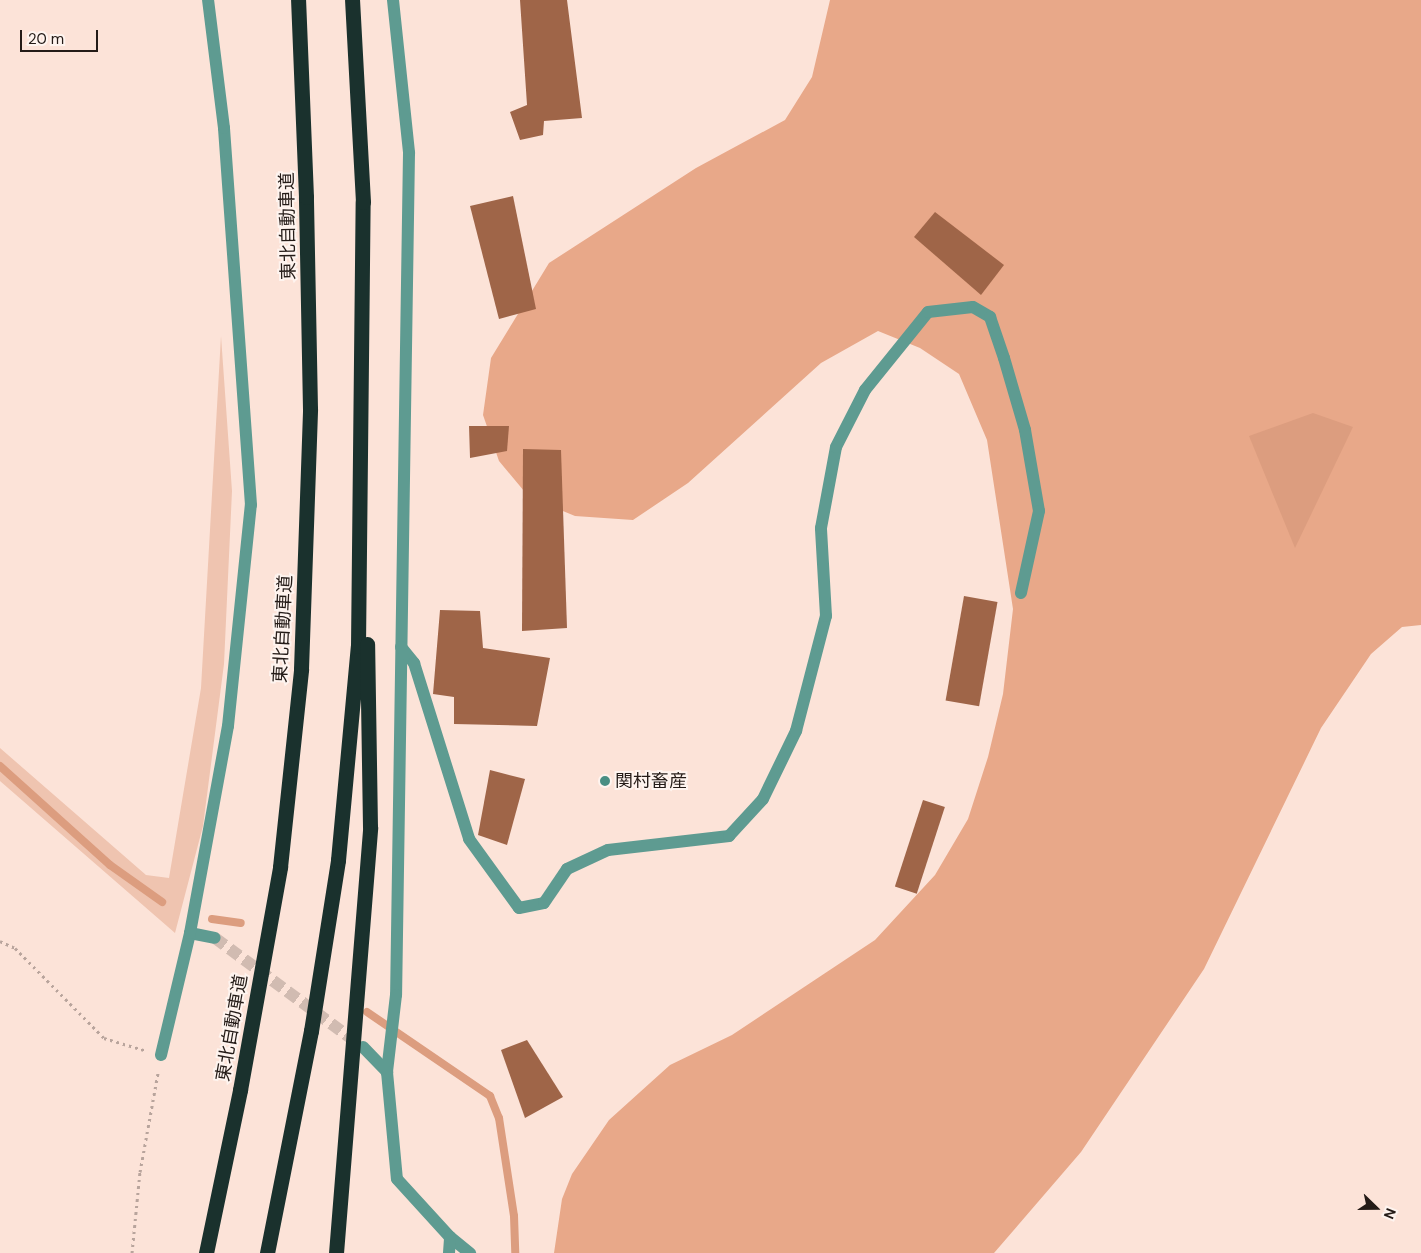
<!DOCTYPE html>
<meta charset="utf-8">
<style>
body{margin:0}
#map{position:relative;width:1421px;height:1253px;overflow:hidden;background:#fce3d8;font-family:"DM Sans","Noto Sans JP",sans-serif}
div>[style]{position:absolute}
.green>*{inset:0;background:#efc4b0}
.forest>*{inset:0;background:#e8a889}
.water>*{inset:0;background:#dc9d7f}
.stream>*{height:8px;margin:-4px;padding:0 4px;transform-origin:4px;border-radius:4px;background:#dc9d7f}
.building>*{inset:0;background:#9f6548;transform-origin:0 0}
.minor-tunnel>*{height:12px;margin-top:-6px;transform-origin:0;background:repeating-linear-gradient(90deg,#d1bbb1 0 12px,transparent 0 18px)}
.path>*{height:3px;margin-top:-1.5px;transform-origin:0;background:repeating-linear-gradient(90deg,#b8a49c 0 2.5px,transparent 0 6.5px)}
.minor>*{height:12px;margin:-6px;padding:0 6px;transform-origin:6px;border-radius:6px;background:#5e9b91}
.highway>*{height:15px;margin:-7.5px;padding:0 7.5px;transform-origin:7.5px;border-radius:7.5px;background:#1a312d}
.dots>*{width:14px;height:14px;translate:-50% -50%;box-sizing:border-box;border:2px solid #fef4ef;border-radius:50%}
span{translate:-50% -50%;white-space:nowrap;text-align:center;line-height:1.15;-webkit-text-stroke:4px #fef4ef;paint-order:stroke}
.street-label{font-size:18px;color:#241b17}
.poi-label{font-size:18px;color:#241b17}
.left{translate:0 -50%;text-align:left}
.north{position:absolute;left:1351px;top:1183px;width:50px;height:50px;-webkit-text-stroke:4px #fef4ef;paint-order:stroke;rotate:112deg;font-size:14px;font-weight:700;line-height:20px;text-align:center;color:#241b17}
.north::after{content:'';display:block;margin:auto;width:18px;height:22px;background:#241b17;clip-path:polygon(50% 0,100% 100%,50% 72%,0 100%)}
.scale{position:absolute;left:20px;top:30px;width:78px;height:22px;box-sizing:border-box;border:2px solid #241b17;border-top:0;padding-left:6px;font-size:15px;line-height:18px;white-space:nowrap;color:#241b17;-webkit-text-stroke:4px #fef4ef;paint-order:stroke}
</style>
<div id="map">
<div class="green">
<div style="clip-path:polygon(221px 336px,232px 491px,224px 664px,203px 826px,175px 933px,0 781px,0 748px,146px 875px,169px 878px,201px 688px)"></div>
</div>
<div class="forest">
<div style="clip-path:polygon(830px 0,1421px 0,1421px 625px,1402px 627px,1371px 654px,1321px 728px,1204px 969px,1081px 1152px,994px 1253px,554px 1253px,562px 1199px,572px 1174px,609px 1120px,670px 1065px,732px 1035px,875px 940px,935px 875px,968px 819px,988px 757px,1003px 694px,1013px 609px,987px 440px,959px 374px,920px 348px,878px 331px,821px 363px,688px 483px,633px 520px,575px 516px,529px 497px,499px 461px,483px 415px,491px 358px,549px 263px,696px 168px,785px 120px,812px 77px)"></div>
</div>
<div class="water">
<div style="clip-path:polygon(1313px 413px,1353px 427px,1295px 548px,1249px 436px)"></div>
</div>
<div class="stream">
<div style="left:0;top:766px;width:148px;rotate:42deg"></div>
<div style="left:110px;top:865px;width:64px;rotate:35.4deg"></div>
<div style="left:212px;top:919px;width:29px;rotate:8deg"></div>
<div style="left:367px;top:1012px;width:149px;rotate:34.3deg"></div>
<div style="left:490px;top:1096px;width:24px;rotate:68deg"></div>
<div style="left:499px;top:1118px;width:99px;rotate:81.3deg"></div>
<div style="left:514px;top:1216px;width:37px;rotate:88deg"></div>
</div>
<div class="building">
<div style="clip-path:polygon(520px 0,567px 0,582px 118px,544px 121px,543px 135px,520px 140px,510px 112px,527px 105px)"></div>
<div style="clip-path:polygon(513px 196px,536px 309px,499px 319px,470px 206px)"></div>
<div style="clip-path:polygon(935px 212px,1004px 265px,981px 295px,914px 237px)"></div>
<div style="clip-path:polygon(469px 426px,509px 426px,507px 451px,470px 458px)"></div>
<div style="clip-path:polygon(523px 449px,561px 450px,567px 628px,522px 631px)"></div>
<div style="left:964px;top:596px;width:34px;height:106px;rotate:10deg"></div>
<div style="clip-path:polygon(440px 610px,480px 611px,483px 648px,550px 658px,537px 726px,454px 724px,454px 697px,433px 694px)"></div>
<div style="clip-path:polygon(490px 770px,525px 779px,507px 845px,478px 835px)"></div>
<div style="left:923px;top:800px;width:23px;height:91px;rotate:18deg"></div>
<div style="clip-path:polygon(527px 1040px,563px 1097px,525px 1118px,501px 1050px)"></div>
</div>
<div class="minor-tunnel">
<div style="left:215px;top:938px;width:179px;rotate:36.4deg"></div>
</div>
<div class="path">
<div style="left:0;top:941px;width:17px;rotate:25deg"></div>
<div style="left:15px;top:948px;width:127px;rotate:45.3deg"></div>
<div style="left:104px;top:1038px;width:42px;rotate:16.7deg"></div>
<div style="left:132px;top:1253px;width:81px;rotate:-84.4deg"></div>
<div style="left:140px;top:1172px;width:101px;rotate:-79.7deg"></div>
</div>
<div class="minor">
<div style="left:393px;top:0;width:154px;rotate:84deg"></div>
<div style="left:409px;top:153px;width:842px;rotate:90.88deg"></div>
<div style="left:396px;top:995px;width:78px;rotate:96.7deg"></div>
<div style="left:387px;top:1072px;width:107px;rotate:84.7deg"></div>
<div style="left:397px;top:1179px;width:79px;rotate:47.6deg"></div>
<div style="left:450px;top:1237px;width:26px;rotate:39deg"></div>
<div style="left:401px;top:647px;width:21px;rotate:51deg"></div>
<div style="left:414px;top:663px;width:184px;rotate:72.6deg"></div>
<div style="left:469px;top:839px;width:85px;rotate:54.1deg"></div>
<div style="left:519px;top:908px;width:25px;rotate:-11deg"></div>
<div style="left:544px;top:903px;width:41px;rotate:-55.9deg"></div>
<div style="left:567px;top:869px;width:45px;rotate:-24.9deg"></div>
<div style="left:608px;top:850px;width:122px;rotate:-6.6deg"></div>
<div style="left:729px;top:836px;width:50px;rotate:-47.4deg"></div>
<div style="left:763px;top:799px;width:76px;rotate:-64.1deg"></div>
<div style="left:796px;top:731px;width:119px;rotate:-75.4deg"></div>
<div style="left:826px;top:616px;width:88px;rotate:-93.3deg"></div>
<div style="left:821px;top:528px;width:82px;rotate:-79.5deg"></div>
<div style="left:836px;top:447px;width:64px;rotate:-63deg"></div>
<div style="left:865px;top:390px;width:100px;rotate:-51.1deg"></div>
<div style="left:928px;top:312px;width:45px;rotate:-6.3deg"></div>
<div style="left:973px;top:307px;width:20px;rotate:30deg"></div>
<div style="left:990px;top:317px;width:43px;rotate:71.1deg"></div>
<div style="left:1004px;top:358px;width:75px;rotate:73.7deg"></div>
<div style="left:1025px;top:430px;width:82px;rotate:80.2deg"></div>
<div style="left:1039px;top:511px;width:84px;rotate:102.4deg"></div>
<div style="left:190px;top:933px;width:25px;rotate:11deg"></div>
<div style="left:363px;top:1047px;width:35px;rotate:46deg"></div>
<div style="left:161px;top:1055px;width:125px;rotate:-76.6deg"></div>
<div style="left:190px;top:933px;width:210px;rotate:-79.6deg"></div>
<div style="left:228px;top:726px;width:222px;rotate:-84.1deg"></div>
<div style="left:251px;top:505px;width:378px;rotate:-94.1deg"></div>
<div style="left:224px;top:128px;width:129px;rotate:-97.1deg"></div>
<div style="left:449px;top:1253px;width:16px;rotate:-86deg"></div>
</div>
<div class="highway">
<div style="left:206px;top:1253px;width:167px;rotate:-78.2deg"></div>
<div style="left:240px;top:1090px;width:227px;rotate:-79.8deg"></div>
<div style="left:280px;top:867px;width:199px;rotate:-83.9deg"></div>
<div style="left:301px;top:669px;width:260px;rotate:-88deg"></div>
<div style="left:310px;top:409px;width:212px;rotate:-91.1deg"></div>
<div style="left:306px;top:197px;width:197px;rotate:-92.3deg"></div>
<div style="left:267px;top:1253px;width:226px;rotate:-78.8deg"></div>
<div style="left:311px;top:1031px;width:173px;rotate:-81deg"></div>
<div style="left:338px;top:860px;width:215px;rotate:-84.7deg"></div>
<div style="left:358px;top:646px;width:444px;rotate:-89.4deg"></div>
<div style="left:363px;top:202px;width:202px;rotate:-93.1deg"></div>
<div style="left:336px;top:1253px;width:427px;rotate:-85.4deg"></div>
<div style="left:370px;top:827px;width:183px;rotate:-90.9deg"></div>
</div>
<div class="dots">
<div style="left:605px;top:781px;background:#498e83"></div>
</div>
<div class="street-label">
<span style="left:288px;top:226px;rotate:-91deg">東北自動車道</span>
<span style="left:283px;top:629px;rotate:-87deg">東北自動車道</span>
<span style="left:232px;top:1028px;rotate:-80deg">東北自動車道</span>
</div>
<div class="poi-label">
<span class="left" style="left:615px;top:781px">関村畜産</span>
</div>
<div class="north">N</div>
<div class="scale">20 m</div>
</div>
